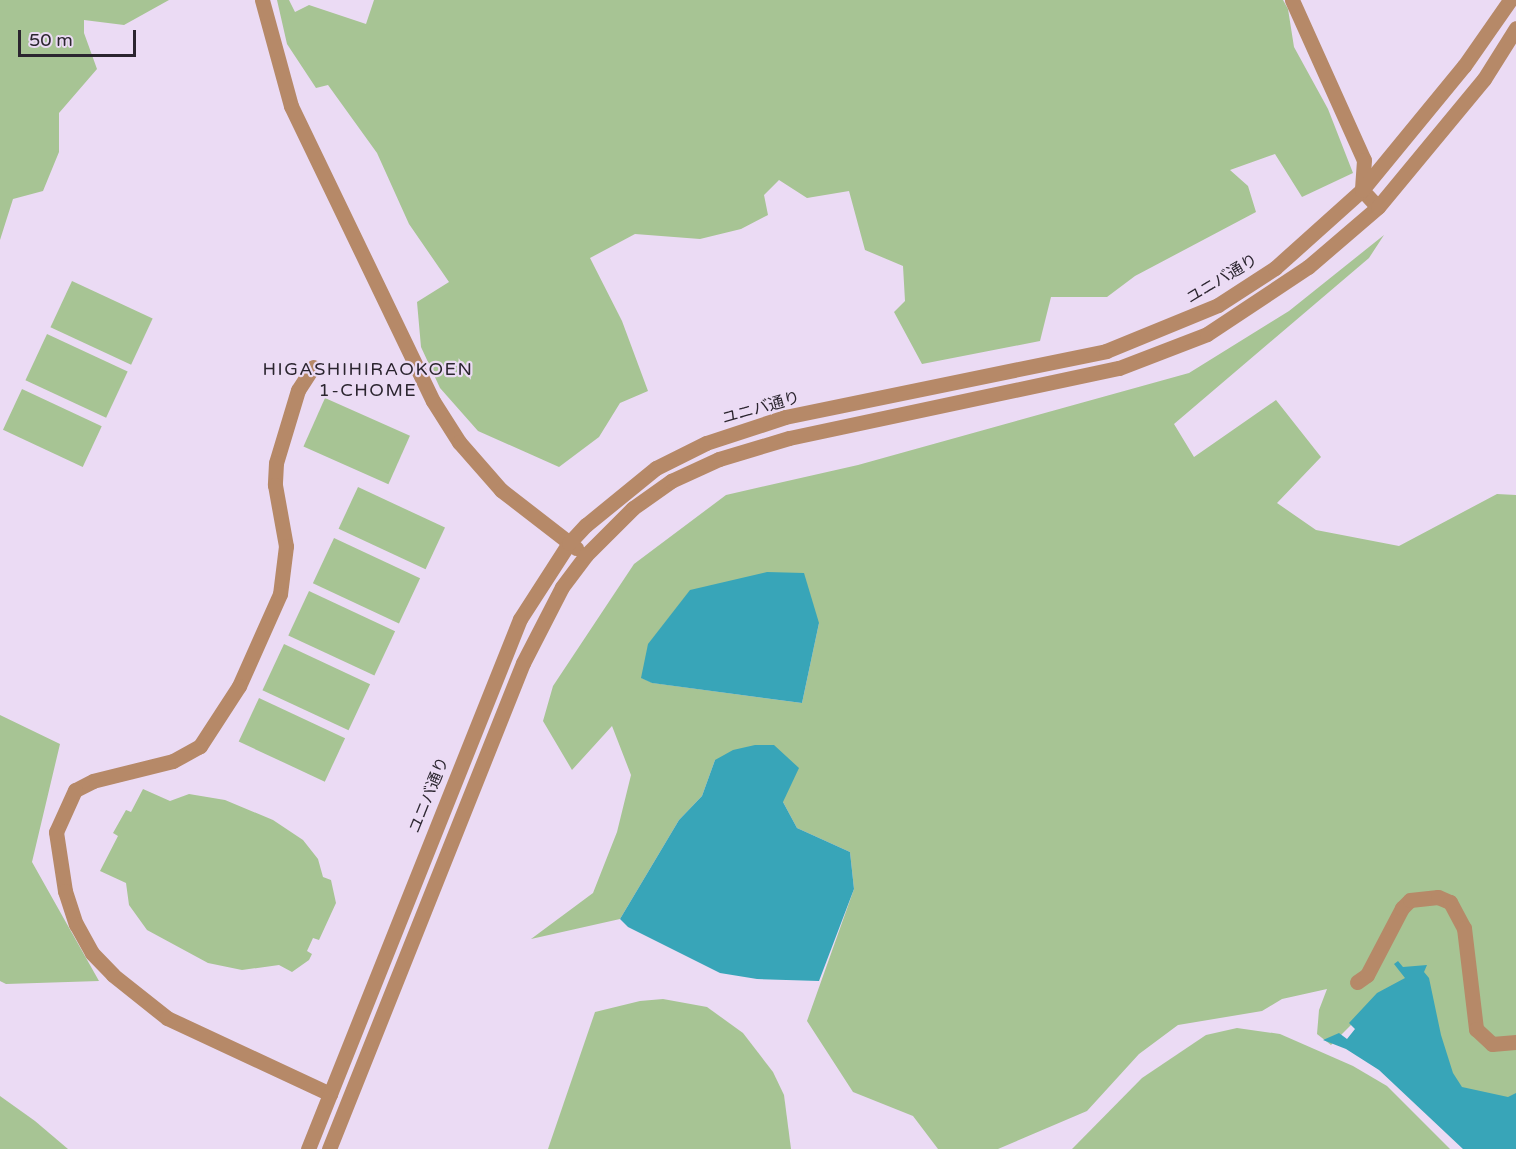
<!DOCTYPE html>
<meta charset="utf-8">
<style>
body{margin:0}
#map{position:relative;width:1516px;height:1149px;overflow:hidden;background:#ebdbf4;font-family:"Varela Round","Noto Sans JP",sans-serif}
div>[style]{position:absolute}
.green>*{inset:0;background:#a7c494;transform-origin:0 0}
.water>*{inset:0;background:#38a5b8}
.minor>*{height:15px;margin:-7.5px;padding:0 7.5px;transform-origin:7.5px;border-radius:7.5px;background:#b68968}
span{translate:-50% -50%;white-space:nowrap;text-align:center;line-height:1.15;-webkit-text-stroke:4.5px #ebdbf4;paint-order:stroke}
.street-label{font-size:16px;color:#2b252f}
.neighbourhood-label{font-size:18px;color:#2b252f;letter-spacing:1.5px}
.scale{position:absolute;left:18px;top:30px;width:118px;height:27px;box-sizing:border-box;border:3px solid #2b252f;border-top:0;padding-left:8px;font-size:18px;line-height:21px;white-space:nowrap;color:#2b252f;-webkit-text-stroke:4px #ebdbf4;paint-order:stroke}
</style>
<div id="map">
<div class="green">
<div style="clip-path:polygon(0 0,169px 0,124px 25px,84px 20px,84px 33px,97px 69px,59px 113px,59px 152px,43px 191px,13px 199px,0 240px)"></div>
<div style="clip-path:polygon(277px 0,289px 0,295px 12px,309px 5px,366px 24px,374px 0,1283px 0,1288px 9px,1294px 47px,1328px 109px,1353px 173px,1302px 197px,1275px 154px,1230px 170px,1248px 186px,1256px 212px,1135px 276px,1107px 297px,1051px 297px,1040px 341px,922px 364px,894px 312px,905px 301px,903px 266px,865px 250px,849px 191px,807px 198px,779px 180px,764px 195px,768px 215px,741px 229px,700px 239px,635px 234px,590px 258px,622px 321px,648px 391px,620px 403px,599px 437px,559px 467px,478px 431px,440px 388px,421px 347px,417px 302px,449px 282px,409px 224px,377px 153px,328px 85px,316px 88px,287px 44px)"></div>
<div style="clip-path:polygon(evenodd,1384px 235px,1369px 258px,1174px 424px,1194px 457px,1276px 400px,1321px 457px,1277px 503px,1316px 530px,1399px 546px,1497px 494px,1516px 495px,1516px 1099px,1470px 1097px,1382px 994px,1331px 1045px,1317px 1034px,1319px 1010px,1327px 989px,1282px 999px,1262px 1011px,1178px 1025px,1139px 1054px,1087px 1111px,998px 1149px,938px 1149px,913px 1116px,853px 1092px,807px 1021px,854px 889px,850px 852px,797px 828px,783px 802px,715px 760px,702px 796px,679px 820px,620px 919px,531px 939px,593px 893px,617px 832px,631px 775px,612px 726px,572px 770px,543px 721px,553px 686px,634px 564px,726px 495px,858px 465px,1189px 373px,1289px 311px,1384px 235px,819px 623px,802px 703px,653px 683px,642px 678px,819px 623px)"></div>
<div style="left:72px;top:281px;width:89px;height:51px;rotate:25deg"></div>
<div style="left:47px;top:334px;width:89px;height:51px;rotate:25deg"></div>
<div style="left:22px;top:389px;width:88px;height:45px;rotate:25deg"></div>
<div style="left:325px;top:398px;width:93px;height:53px;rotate:24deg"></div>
<div style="left:358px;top:487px;width:96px;height:46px;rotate:25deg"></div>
<div style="left:334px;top:538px;width:95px;height:50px;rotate:25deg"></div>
<div style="left:309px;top:591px;width:95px;height:49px;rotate:25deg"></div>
<div style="left:284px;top:644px;width:95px;height:51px;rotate:25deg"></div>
<div style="left:259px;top:698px;width:95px;height:48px;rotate:25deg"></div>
<div style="clip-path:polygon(0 715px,60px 744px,32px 862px,99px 981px,6px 984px,0 981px)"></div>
<div style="clip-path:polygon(143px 789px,170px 801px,189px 794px,225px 800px,273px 820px,303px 840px,318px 859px,323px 877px,331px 880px,336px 903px,319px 940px,313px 938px,307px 951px,312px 954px,309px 960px,292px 972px,279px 965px,242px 970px,208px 963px,147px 930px,129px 905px,126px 883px,100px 871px,118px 836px,113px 833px,126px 810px,131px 812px)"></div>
<div style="clip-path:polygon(663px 999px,707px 1007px,743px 1033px,773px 1072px,784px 1095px,791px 1149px,548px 1149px,595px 1012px,640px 1001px)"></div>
<div style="clip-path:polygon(1237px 1028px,1280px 1034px,1353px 1066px,1387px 1086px,1450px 1149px,1072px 1149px,1142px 1078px,1206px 1035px)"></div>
<div style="clip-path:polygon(0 1096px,35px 1121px,68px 1149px,0 1149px)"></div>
</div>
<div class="water">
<div style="clip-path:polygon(767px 572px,804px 573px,819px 623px,802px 703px,652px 683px,641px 678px,648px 644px,690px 590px)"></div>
<div style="clip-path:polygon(755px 745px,774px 745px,799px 768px,783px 802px,797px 828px,850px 852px,854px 889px,819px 981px,757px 979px,720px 973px,628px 927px,620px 919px,679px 820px,702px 796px,715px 760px,733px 750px)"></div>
<div style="clip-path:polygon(1398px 961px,1403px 967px,1427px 965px,1424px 972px,1429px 978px,1441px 1035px,1453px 1073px,1462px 1087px,1508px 1097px,1516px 1093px,1516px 1149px,1463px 1149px,1379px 1070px,1346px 1049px,1323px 1040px,1339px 1033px,1347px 1039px,1355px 1029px,1349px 1023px,1377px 993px,1405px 978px,1394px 964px)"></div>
</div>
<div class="minor">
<div style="left:262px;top:0;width:110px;rotate:74.7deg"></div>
<div style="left:291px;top:106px;width:327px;rotate:64.3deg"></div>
<div style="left:433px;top:401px;width:49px;rotate:57.6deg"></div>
<div style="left:459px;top:442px;width:64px;rotate:48.8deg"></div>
<div style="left:501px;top:490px;width:95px;rotate:37.7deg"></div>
<div style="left:1292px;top:0;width:175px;rotate:65.8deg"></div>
<div style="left:1364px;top:160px;width:30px;rotate:94deg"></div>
<div style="left:1362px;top:190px;width:23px;rotate:47deg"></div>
<div style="left:313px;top:367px;width:27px;rotate:123deg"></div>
<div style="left:298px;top:390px;width:76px;rotate:106.8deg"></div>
<div style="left:276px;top:463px;width:22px;rotate:93deg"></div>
<div style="left:275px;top:485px;width:62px;rotate:79.8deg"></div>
<div style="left:286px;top:546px;width:48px;rotate:97.1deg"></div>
<div style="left:280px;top:594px;width:101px;rotate:114deg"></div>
<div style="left:239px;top:686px;width:72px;rotate:123deg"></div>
<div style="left:200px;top:746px;width:31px;rotate:151deg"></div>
<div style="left:173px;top:761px;width:82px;rotate:166deg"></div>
<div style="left:93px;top:781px;width:20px;rotate:153deg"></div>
<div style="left:75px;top:790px;width:46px;rotate:114.3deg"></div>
<div style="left:56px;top:832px;width:60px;rotate:81.3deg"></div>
<div style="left:65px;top:891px;width:35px;rotate:72deg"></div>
<div style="left:76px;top:924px;width:33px;rotate:61deg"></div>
<div style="left:92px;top:953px;width:30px;rotate:46deg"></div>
<div style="left:113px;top:975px;width:69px;rotate:38.5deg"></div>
<div style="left:167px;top:1018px;width:180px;rotate:25deg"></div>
<div style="left:1357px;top:982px;width:12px;rotate:-35deg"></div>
<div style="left:1367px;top:975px;width:76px;rotate:-62.4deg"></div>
<div style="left:1402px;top:908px;width:11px;rotate:-45deg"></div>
<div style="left:1410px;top:900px;width:28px;rotate:-6deg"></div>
<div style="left:1438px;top:897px;width:13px;rotate:23deg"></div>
<div style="left:1450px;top:902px;width:30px;rotate:62deg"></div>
<div style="left:1464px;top:928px;width:102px;rotate:83.2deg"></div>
<div style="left:1476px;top:1029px;width:22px;rotate:43deg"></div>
<div style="left:1492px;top:1044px;width:24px;rotate:-5deg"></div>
<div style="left:308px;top:1149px;width:571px;rotate:-68.2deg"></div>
<div style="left:520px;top:619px;width:90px;rotate:-57.2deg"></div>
<div style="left:569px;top:543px;width:25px;rotate:-47deg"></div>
<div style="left:586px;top:525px;width:90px;rotate:-39.2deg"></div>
<div style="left:656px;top:468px;width:56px;rotate:-26.6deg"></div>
<div style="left:706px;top:443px;width:83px;rotate:-18.2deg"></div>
<div style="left:785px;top:417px;width:328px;rotate:-11.6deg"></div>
<div style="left:1106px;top:351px;width:121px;rotate:-22.3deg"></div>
<div style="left:1218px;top:305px;width:68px;rotate:-33deg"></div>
<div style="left:1275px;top:268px;width:117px;rotate:-41.9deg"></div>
<div style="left:1362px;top:190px;width:161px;rotate:-50.6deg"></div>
<div style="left:1464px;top:66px;width:80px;rotate:-55.1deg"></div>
<div style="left:329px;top:1149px;width:523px;rotate:-68.24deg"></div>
<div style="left:523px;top:663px;width:85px;rotate:-62.8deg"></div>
<div style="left:562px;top:587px;width:40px;rotate:-53deg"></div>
<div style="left:586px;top:555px;width:66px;rotate:-45deg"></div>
<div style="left:633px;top:508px;width:47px;rotate:-35.4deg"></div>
<div style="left:671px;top:481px;width:53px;rotate:-24.6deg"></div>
<div style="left:719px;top:459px;width:73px;rotate:-16.7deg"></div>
<div style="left:789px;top:438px;width:337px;rotate:-12deg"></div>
<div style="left:1119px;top:368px;width:94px;rotate:-21.1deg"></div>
<div style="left:1207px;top:334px;width:121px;rotate:-33.6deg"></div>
<div style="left:1308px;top:267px;width:92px;rotate:-40.6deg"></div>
<div style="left:1378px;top:207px;width:166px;rotate:-50.4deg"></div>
<div style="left:1484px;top:79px;width:60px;rotate:-57.9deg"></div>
</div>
<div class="street-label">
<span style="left:1222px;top:279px;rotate:-31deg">ユニバ通り</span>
<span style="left:761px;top:408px;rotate:-16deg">ユニバ通り</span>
<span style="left:429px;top:795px;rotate:-68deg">ユニバ通り</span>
</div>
<div class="neighbourhood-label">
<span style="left:368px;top:380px">HIGASHIHIRAOKOEN<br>1-CHOME</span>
</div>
<div class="scale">50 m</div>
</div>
